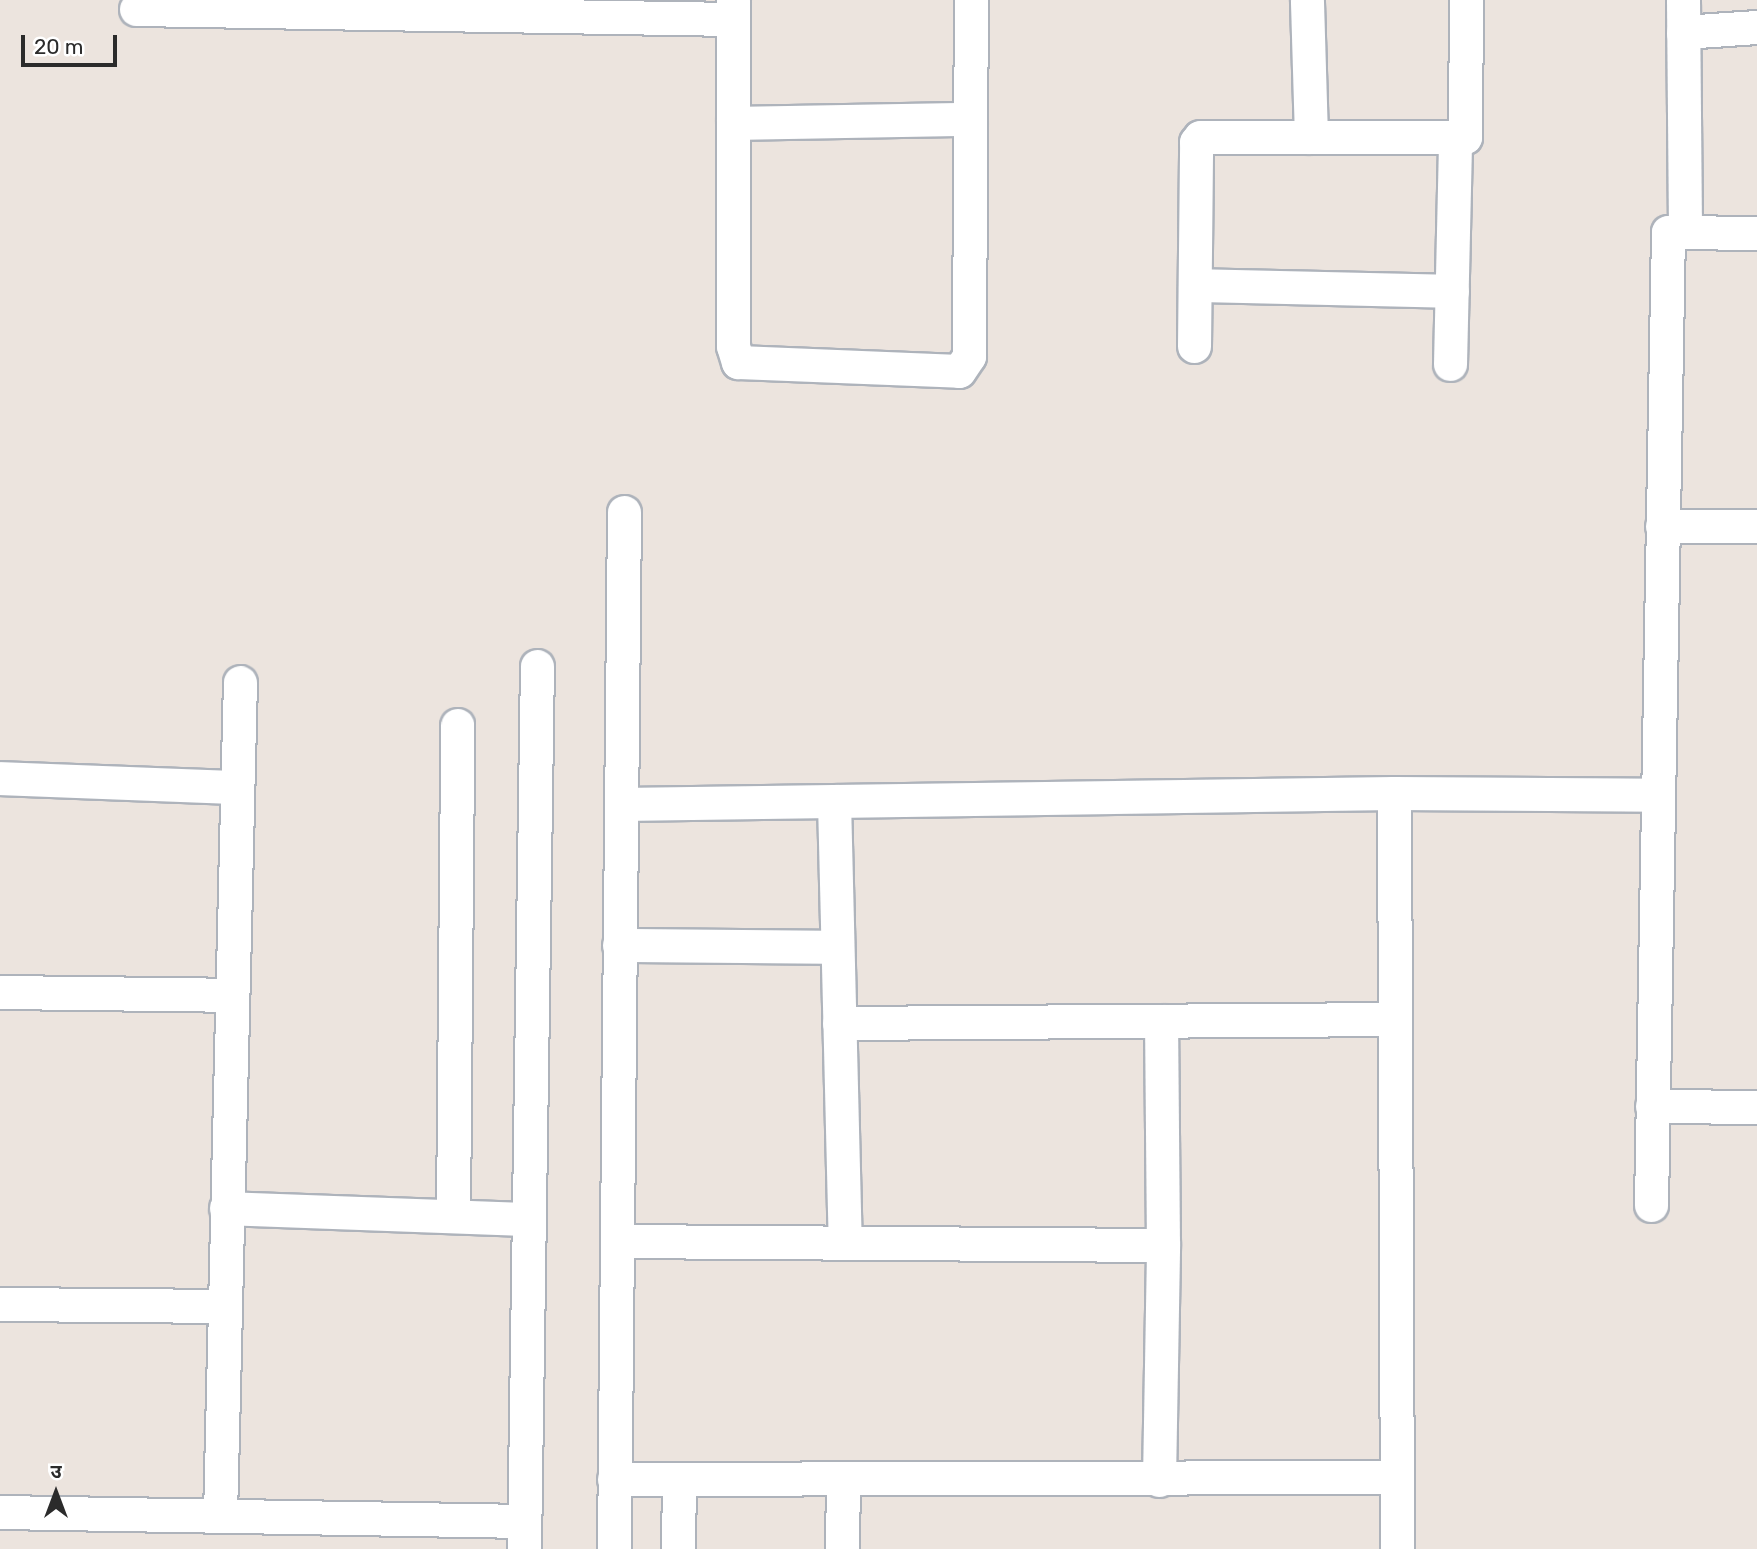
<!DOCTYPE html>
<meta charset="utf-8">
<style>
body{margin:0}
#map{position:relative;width:1757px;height:1549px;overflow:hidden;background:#ece4de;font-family:Rubik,"Noto Sans Devanagari",sans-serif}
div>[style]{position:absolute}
.roads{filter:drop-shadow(2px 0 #aeb3bb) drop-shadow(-2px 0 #aeb3bb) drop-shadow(0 2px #aeb3bb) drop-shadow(0 -2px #aeb3bb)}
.street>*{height:33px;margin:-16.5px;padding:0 16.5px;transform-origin:16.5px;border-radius:16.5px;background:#fff}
span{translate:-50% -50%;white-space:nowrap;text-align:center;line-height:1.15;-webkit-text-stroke:6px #fff;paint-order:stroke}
.north{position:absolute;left:21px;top:1458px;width:70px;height:70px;-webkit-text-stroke:5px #fff;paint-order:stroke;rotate:0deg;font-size:19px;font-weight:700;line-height:28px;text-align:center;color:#2b2b2b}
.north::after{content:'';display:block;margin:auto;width:24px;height:32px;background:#2b2b2b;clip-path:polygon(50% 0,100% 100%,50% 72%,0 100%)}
.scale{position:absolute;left:21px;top:35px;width:96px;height:32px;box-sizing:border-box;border:4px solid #2b2b2b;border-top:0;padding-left:9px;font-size:21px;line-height:24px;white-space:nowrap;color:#2b2b2b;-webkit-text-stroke:5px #fff;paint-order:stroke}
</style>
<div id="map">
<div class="roads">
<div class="street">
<div style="left:733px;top:0;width:346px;rotate:90deg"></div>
<div style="left:733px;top:346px;width:17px;rotate:73deg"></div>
<div style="left:738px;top:362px;width:221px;rotate:2.3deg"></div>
<div style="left:959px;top:371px;width:18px;rotate:-56deg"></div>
<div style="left:969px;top:356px;width:356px;rotate:-89.7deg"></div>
<div style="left:1683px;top:0;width:232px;rotate:89.5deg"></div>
<div style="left:136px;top:9px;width:597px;rotate:0.96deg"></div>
<div style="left:1683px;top:32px;width:74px;rotate:-3.9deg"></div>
<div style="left:733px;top:123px;width:237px;rotate:-1deg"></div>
<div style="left:1311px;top:137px;width:154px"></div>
<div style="left:1465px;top:137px;width:137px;rotate:-89.6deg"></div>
<div style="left:1195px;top:285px;width:257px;rotate:1.3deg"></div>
<div style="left:1194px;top:346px;width:204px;rotate:-89.4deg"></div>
<div style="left:1196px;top:142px;width:6px;rotate:-51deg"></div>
<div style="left:1200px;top:137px;width:111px"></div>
<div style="left:1311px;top:137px;width:137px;rotate:-91.7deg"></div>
<div style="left:1450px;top:364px;width:228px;rotate:-88.7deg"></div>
<div style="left:1662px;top:526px;width:95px"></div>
<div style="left:0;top:778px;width:236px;rotate:2.2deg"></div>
<div style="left:1394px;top:793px;width:756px;rotate:89.77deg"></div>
<div style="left:834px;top:801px;width:442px;rotate:88.6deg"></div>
<div style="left:621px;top:804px;width:773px;rotate:-0.82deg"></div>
<div style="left:1394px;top:793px;width:264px;rotate:0.4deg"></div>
<div style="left:619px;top:945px;width:218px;rotate:0.5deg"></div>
<div style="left:0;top:992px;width:231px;rotate:0.7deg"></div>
<div style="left:839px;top:1023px;width:556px;rotate:-0.41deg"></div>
<div style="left:1652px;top:1106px;width:105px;rotate:0.5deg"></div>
<div style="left:1651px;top:1205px;width:973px;rotate:-89deg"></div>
<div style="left:1668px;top:232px;width:89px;rotate:0.6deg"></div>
<div style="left:226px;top:1208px;width:303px;rotate:2.1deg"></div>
<div style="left:453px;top:1216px;width:491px;rotate:-89.5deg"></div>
<div style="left:617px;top:1241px;width:546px;rotate:0.42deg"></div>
<div style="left:1163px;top:1245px;width:224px;rotate:-90.5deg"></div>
<div style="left:0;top:1304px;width:224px;rotate:0.5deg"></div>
<div style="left:614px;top:1479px;width:782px;rotate:-0.15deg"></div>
<div style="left:1159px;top:1480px;width:235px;rotate:-89deg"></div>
<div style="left:0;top:1512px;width:524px;rotate:0.98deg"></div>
<div style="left:220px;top:1516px;width:834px;rotate:-88.63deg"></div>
<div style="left:524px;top:1549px;width:883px;rotate:-89.16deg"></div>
<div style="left:614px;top:1549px;width:1037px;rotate:-89.45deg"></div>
<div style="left:678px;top:1549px;width:70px;rotate:-89.2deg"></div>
<div style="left:842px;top:1549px;width:70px;rotate:-89.2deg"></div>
</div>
</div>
<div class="north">उ</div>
<div class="scale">20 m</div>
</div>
